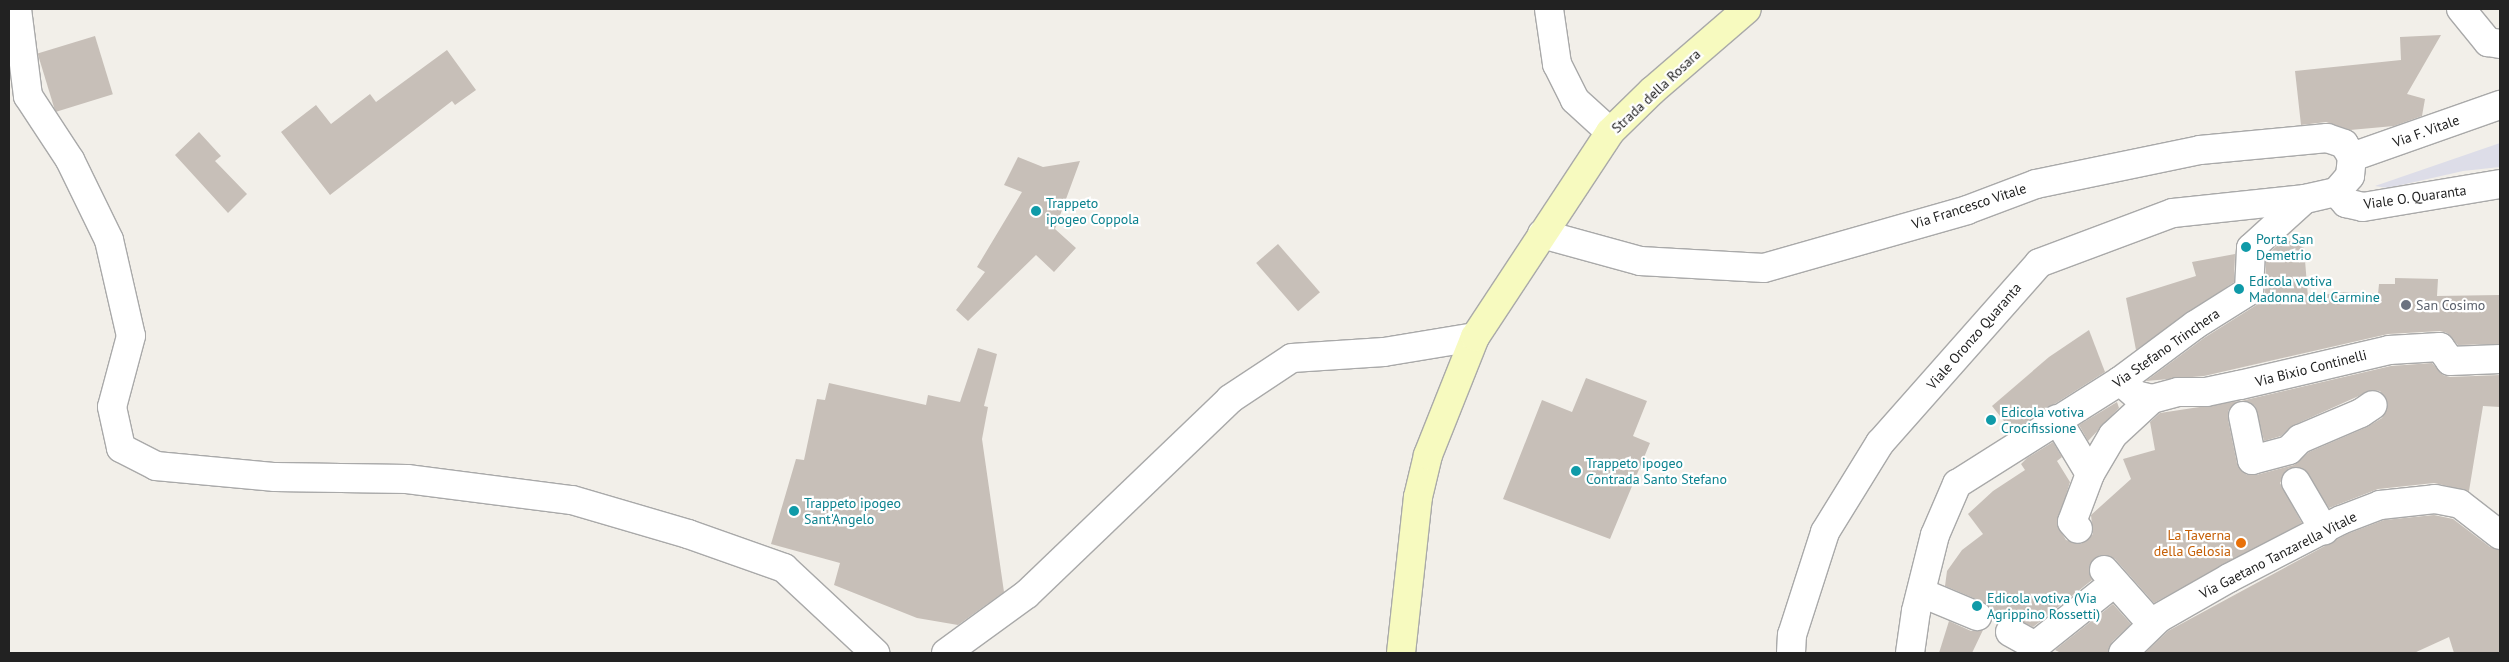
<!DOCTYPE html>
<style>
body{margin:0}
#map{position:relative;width:2509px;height:662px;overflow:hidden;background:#f2efe9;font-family:"PT Sans",sans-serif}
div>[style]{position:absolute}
.plaza>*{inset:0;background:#dddde8}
.building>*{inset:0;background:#c7bfb8;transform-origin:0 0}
.roads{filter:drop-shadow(1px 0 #a9a9a9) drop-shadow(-1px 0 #a9a9a9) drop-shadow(0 1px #a9a9a9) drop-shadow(0 -1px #a9a9a9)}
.street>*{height:28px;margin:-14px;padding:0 14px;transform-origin:14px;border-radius:14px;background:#fff}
.secondary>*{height:28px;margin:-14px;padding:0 14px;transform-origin:14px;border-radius:14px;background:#f7fabf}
.dots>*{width:14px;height:14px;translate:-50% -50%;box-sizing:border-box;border:2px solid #fff;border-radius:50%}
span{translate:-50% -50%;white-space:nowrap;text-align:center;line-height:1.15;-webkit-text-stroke:4.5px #fff;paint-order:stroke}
.street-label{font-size:14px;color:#222}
.culture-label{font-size:14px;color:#0d838f}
.left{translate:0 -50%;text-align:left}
.worship-label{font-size:14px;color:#5b616d}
.food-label{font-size:14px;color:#c56008}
.right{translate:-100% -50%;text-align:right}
.frame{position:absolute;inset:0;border:10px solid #222;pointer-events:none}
</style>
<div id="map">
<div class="plaza">
<div style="clip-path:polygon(2500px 143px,2500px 167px,2463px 171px,2388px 188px,2375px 186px)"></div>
</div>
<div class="building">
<div style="clip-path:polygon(2441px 35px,2407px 94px,2425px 99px,2422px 116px,2394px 126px,2350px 130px,2326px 122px,2301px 125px,2295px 71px,2401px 60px,2400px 37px)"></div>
<div style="left:95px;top:36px;width:61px;height:60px;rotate:73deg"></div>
<div style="clip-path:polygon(447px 50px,476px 90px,455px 105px,452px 101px,330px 195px,281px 132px,316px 105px,331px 124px,370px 94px,376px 102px)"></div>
<div style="clip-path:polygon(199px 132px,221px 156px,215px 161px,247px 194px,228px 213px,175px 155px)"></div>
<div style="clip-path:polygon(1018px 157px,1043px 167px,1080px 161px,1055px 229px,1076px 248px,1054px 272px,1036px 255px,968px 321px,956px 310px,985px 272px,977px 267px,1022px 192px,1004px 185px)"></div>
<div style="clip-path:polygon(2283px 241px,2292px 241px,2304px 248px,2308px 297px,2344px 292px,2378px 294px,2379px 284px,2395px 284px,2395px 278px,2438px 279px,2437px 296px,2500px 295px,2500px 344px,2458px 345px,2447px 333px,2440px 331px,2388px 334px,2204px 376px,2146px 381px,2204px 338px,2258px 304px,2265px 292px,2266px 255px)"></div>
<div style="left:1278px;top:244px;width:64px;height:29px;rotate:49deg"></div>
<div style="clip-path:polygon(2235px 254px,2234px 282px,2136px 350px,2126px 298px,2196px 276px,2192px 262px)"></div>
<div style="clip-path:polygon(2089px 330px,2105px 372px,2012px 431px,1992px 406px,2049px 357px)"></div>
<div style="clip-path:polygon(978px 348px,997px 354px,984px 406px,988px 407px,982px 439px,1004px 592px,958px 625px,917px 618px,834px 585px,840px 563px,771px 544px,796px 459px,804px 460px,817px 399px,825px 400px,829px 383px,926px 405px,928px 395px,960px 402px)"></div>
<div style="clip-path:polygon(2432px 363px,2443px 375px,2450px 377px,2500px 375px,2500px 407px,2483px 406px,2469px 491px,2434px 483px,2378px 489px,2329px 508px,2304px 469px,2289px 468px,2280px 483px,2302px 523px,2154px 603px,2115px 559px,2100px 555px,2089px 566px,2092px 580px,2033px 627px,2010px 616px,2002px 616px,1998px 621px,1983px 602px,1945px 586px,1947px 571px,1962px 550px,1983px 534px,1968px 514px,1993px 491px,2025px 470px,2021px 464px,2027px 458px,2053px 442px,2062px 457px,2057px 461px,2070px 482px,2057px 525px,2066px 540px,2081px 544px,2093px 534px,2091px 515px,2131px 479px,2123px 459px,2155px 450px,2150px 422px,2160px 413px,2239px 401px,2228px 411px,2228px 419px,2237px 463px,2247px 475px,2256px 475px,2294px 465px,2309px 452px,2367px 427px,2382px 418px,2388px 404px,2380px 391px,2372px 390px,2294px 425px,2281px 436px,2264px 441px,2255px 406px,2241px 401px,2391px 366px)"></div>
<div style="clip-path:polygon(1586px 378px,1647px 401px,1633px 436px,1650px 443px,1610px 539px,1503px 499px,1542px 400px,1572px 412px)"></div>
<div style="clip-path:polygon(2117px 402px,2119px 408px,2088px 441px,2079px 425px)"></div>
<div style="clip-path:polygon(2434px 515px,2453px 519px,2490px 547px,2500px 550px,2500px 653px,2454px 653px,2449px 637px,2414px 653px,2145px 653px,2168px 631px,2347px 534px,2384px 520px)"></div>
<div style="clip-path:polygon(2113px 604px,2131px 624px,2112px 642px,2108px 653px,2061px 653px,2055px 650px)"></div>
<div style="clip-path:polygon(1949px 621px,1971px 631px,1983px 630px,1972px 653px,1939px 653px)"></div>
</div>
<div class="roads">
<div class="street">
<div style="left:17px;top:9px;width:88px;rotate:82.8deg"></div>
<div style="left:28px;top:96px;width:77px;rotate:56.7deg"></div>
<div style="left:70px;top:160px;width:89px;rotate:64deg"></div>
<div style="left:109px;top:240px;width:98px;rotate:77.1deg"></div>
<div style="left:131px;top:336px;width:73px;rotate:105deg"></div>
<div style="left:112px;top:407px;width:42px;rotate:77.6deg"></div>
<div style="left:121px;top:448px;width:39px;rotate:27deg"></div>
<div style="left:156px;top:466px;width:120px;rotate:5.3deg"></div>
<div style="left:275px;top:477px;width:132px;rotate:0.9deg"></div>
<div style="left:407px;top:479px;width:166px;rotate:7.3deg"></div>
<div style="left:572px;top:500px;width:121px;rotate:16.3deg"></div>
<div style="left:688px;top:534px;width:102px;rotate:19.5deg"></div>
<div style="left:784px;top:568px;width:125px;rotate:43deg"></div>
<div style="left:1549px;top:9px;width:56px;rotate:81.7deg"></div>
<div style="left:1557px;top:64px;width:40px;rotate:63.4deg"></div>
<div style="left:1575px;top:100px;width:47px;rotate:42.4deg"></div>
<div style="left:2461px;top:9px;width:43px;rotate:50.7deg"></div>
<div style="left:2488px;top:42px;width:12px;rotate:9deg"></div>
<div style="left:2352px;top:157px;width:157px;rotate:-19.4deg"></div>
<div style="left:2336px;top:192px;width:15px;rotate:48deg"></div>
<div style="left:2346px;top:203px;width:17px;rotate:13deg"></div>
<div style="left:2363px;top:207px;width:139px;rotate:-9.5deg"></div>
<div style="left:1542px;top:234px;width:102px;rotate:15.4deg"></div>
<div style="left:1640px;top:261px;width:124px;rotate:3.2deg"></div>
<div style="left:1764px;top:268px;width:211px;rotate:-15.9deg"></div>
<div style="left:1967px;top:210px;width:74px;rotate:-20.6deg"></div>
<div style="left:2036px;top:184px;width:167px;rotate:-11.7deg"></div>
<div style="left:2200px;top:150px;width:128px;rotate:-5.4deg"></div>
<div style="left:2327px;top:138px;width:18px;rotate:19deg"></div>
<div style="left:2344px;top:144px;width:15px;rotate:58deg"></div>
<div style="left:2352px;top:157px;width:19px;rotate:96deg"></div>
<div style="left:2350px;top:176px;width:21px;rotate:131deg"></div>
<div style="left:2120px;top:381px;width:21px;rotate:41deg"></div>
<div style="left:2136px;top:395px;width:16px;rotate:14deg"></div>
<div style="left:2152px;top:399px;width:27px;rotate:-15deg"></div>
<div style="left:2178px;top:392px;width:28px"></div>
<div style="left:2206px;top:392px;width:35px;rotate:-12deg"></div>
<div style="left:2240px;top:385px;width:153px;rotate:-13.2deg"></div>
<div style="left:2389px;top:350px;width:51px;rotate:-3.4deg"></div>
<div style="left:2440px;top:347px;width:17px;rotate:54deg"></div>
<div style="left:2450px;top:361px;width:50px;rotate:-2.3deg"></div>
<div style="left:2243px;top:416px;width:45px;rotate:78.4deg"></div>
<div style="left:2252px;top:460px;width:38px;rotate:-15deg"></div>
<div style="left:2289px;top:450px;width:16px;rotate:-45deg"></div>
<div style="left:2300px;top:439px;width:66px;rotate:-23.1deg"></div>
<div style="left:2361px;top:413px;width:14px;rotate:-34deg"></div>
<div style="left:2057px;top:419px;width:64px;rotate:59deg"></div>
<div style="left:2090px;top:474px;width:51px;rotate:110.6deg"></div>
<div style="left:2072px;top:522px;width:9px;rotate:49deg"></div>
<div style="left:2090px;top:474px;width:45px;rotate:-59.5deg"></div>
<div style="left:2113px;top:435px;width:53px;rotate:-42.7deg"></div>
<div style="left:2296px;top:482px;width:56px;rotate:59.7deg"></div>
<div style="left:2104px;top:570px;width:72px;rotate:48.4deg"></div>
<div style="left:1922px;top:593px;width:60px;rotate:22.7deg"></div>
<div style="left:2010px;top:632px;width:29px;rotate:29deg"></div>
<div style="left:2035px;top:646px;width:101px;rotate:-38.6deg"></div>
<div style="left:946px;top:653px;width:100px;rotate:-36.1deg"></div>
<div style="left:1027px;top:594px;width:281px;rotate:-43.8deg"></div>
<div style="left:1230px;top:399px;width:74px;rotate:-33.5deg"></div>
<div style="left:1292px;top:358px;width:92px;rotate:-3.7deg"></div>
<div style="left:1384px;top:352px;width:92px;rotate:-9.4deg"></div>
<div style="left:1791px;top:653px;width:18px;rotate:-87deg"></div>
<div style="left:1792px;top:635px;width:108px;rotate:-72.2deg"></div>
<div style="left:1825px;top:532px;width:105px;rotate:-58.3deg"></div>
<div style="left:1880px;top:443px;width:240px;rotate:-48.5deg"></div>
<div style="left:2039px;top:263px;width:143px;rotate:-20.5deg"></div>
<div style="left:2173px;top:213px;width:133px;rotate:-6.1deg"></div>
<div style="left:2305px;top:199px;width:32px;rotate:-13deg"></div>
<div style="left:1910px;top:653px;width:42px;rotate:-81.9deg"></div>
<div style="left:1916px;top:611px;width:78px;rotate:-76deg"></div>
<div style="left:1935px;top:535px;width:56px;rotate:-66.7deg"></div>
<div style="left:1957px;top:484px;width:193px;rotate:-32.3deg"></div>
<div style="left:2120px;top:381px;width:94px;rotate:-36.7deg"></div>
<div style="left:2195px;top:325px;width:64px;rotate:-32.2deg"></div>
<div style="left:2249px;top:291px;width:43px;rotate:-87.3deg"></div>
<div style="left:2251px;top:248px;width:73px;rotate:-42.2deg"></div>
<div style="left:2123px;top:653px;width:50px;rotate:-44.2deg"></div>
<div style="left:2159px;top:618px;width:81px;rotate:-29.7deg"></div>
<div style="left:2229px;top:578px;width:126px;rotate:-27.4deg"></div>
<div style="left:2341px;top:520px;width:42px;rotate:-21deg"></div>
<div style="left:2380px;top:505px;width:55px;rotate:-6.2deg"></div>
<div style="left:2435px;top:499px;width:25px;rotate:11deg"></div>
<div style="left:2460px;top:504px;width:51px;rotate:37.8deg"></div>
</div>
<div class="secondary">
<div style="left:1401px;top:653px;width:157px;rotate:-83.8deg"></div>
<div style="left:1418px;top:497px;width:43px;rotate:-76.6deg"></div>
<div style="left:1428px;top:455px;width:127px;rotate:-68.3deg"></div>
<div style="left:1475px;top:337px;width:245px;rotate:-56.6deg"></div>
<div style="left:1610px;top:132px;width:59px;rotate:-44.3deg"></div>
<div style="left:1652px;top:91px;width:125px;rotate:-40.8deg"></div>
</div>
</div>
<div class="dots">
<div style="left:1036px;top:211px;background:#0f9aa8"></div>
<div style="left:2246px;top:247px;background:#0f9aa8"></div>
<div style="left:2239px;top:289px;background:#0f9aa8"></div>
<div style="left:2406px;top:305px;background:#6b7280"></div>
<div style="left:1991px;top:420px;background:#0f9aa8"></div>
<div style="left:1576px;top:471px;background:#0f9aa8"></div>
<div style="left:794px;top:511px;background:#0f9aa8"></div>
<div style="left:2241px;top:543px;background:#e8710a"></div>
<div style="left:1977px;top:606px;background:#0f9aa8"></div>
</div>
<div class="street-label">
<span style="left:1656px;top:91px;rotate:-43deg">Strada della Rosara</span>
<span style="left:2426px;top:131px;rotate:-20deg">Via F. Vitale</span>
<span style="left:2415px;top:197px;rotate:-8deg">Viale O. Quaranta</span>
<span style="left:1969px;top:206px;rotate:-18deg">Via Francesco Vitale</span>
<span style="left:1974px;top:336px;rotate:-49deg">Viale Oronzo Quaranta</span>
<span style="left:2166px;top:348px;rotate:-35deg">Via Stefano Trinchera</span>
<span style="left:2311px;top:368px;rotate:-14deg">Via Bixio Continelli</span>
<span style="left:2278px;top:555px;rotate:-27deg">Via Gaetano Tanzarella Vitale</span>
</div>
<div class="culture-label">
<span class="left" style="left:1046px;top:211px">Trappeto<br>ipogeo Coppola</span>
<span class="left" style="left:2256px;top:247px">Porta San<br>Demetrio</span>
<span class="left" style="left:2249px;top:289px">Edicola votiva<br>Madonna del Carmine</span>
<span class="left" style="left:2001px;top:420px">Edicola votiva<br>Crocifissione</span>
<span class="left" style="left:1586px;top:471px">Trappeto ipogeo<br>Contrada Santo Stefano</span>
<span class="left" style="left:804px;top:511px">Trappeto ipogeo<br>Sant'Angelo</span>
<span class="left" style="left:1987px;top:606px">Edicola votiva (Via<br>Agrippino Rossetti)</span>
</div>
<div class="worship-label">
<span class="left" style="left:2416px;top:305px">San Cosimo</span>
</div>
<div class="food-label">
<span class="right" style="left:2231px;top:543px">La Taverna<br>della Gelosia</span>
</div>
<div class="frame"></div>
</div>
